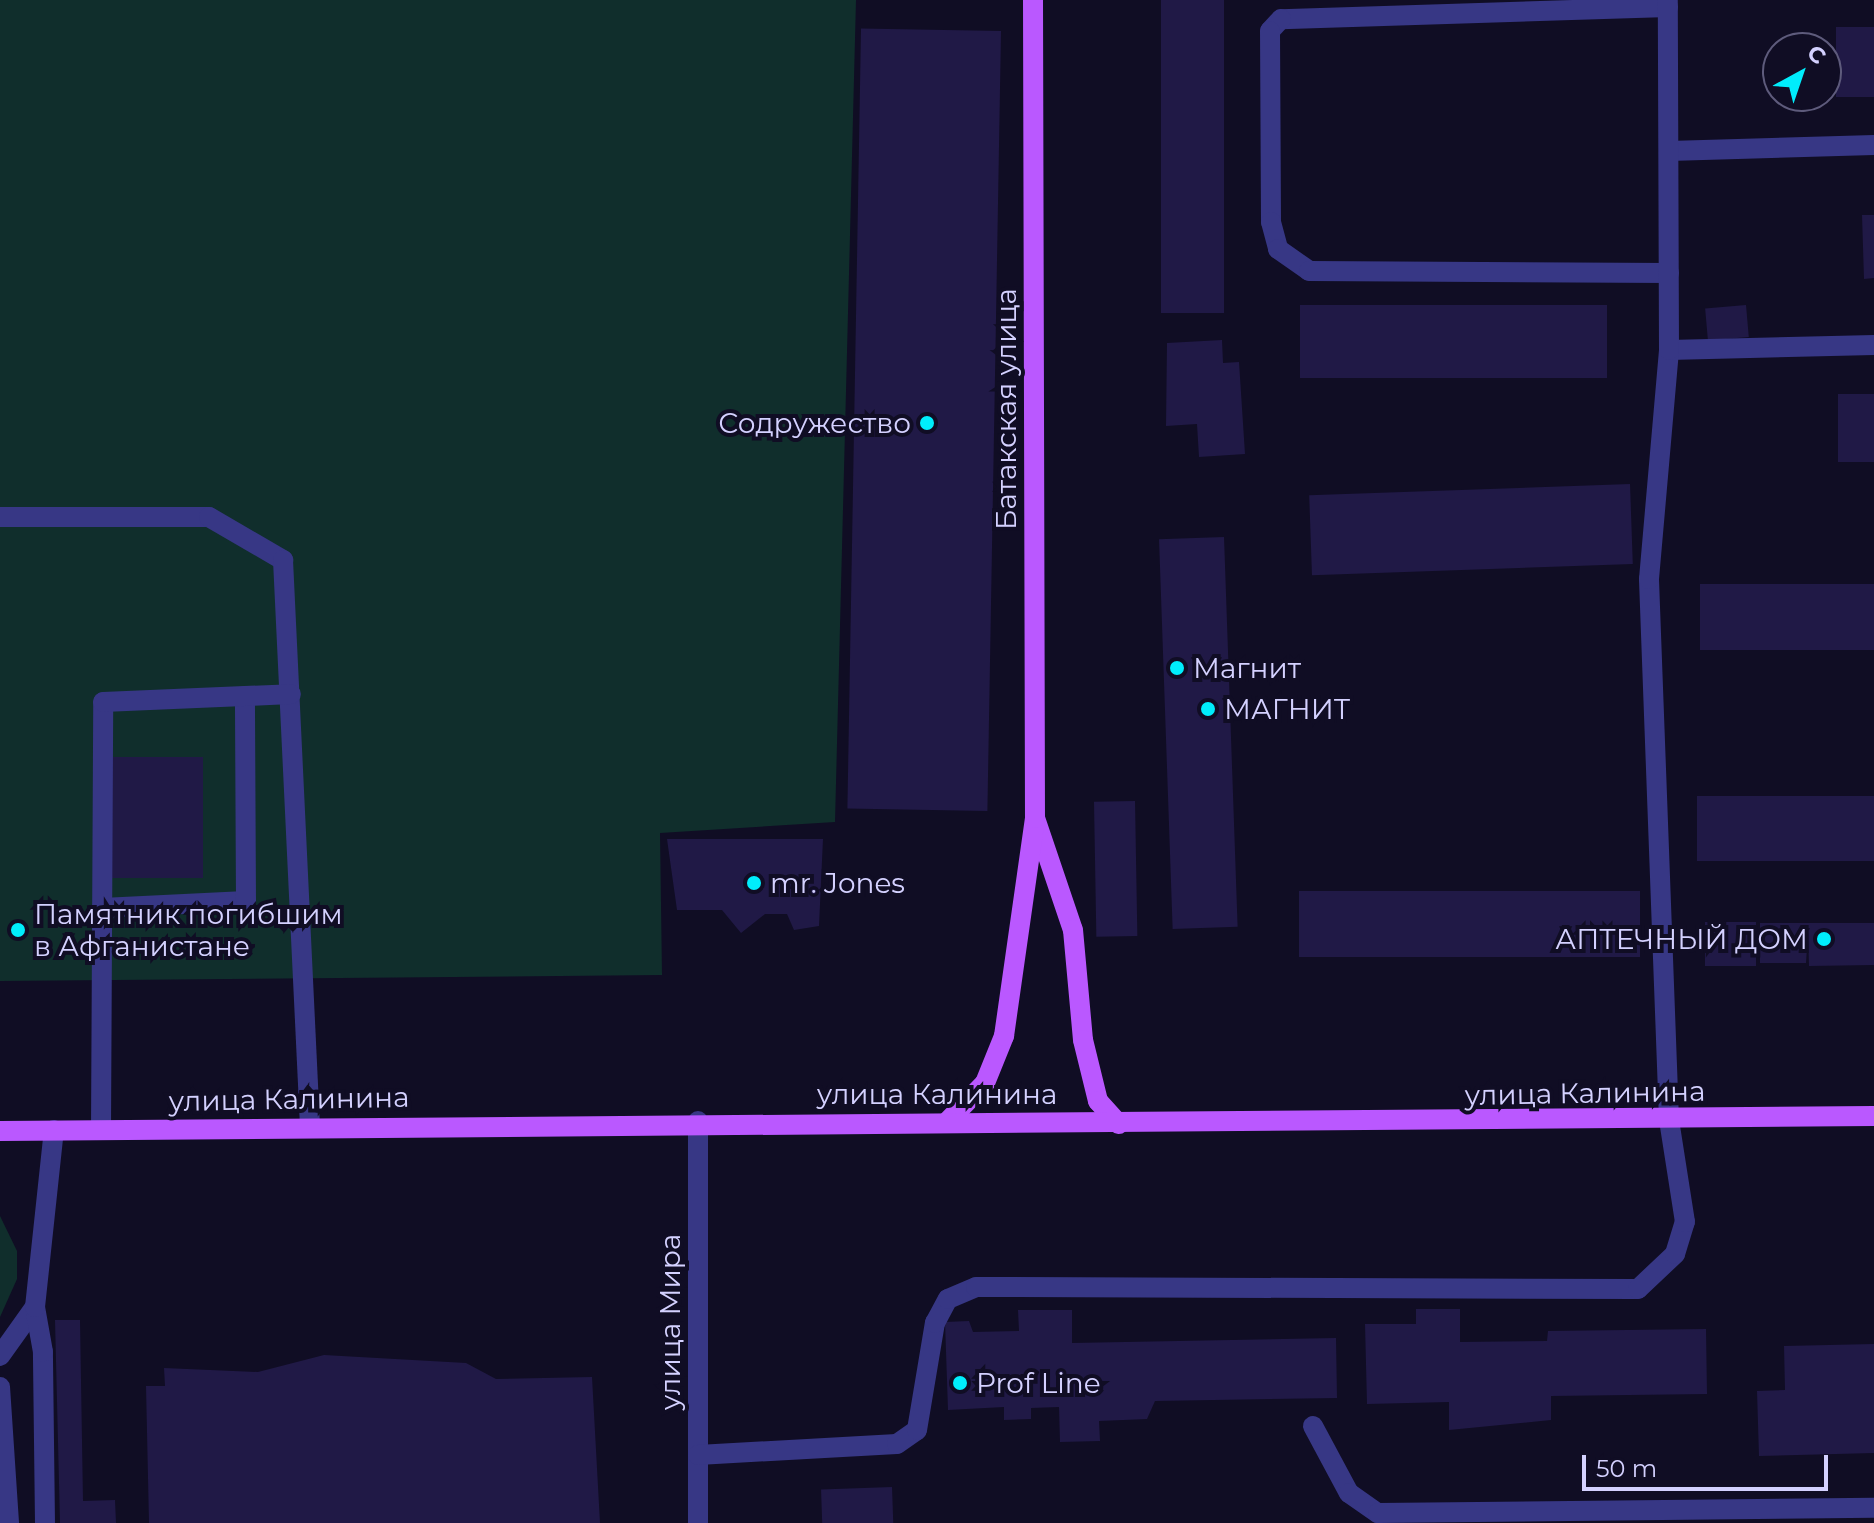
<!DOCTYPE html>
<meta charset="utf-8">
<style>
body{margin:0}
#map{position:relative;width:1874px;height:1523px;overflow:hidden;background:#100d24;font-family:Montserrat,sans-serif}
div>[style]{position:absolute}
.green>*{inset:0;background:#102e2c}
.building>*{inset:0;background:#201946;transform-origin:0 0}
.minor>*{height:20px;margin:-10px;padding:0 10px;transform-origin:10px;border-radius:10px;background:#373785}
.major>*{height:20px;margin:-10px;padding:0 10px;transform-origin:10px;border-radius:10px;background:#ba58ff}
.dots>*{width:22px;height:22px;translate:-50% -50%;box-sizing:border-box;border:4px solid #100d24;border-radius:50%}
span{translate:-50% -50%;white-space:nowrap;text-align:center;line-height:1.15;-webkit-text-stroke:8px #100d24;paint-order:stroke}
.street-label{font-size:28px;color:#d4d1ff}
.poi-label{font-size:28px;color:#d4d1ff}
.right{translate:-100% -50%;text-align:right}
.left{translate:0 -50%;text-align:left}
.north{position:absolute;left:1762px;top:32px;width:80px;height:80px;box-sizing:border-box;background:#100d24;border:2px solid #5e5b7c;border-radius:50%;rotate:40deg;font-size:22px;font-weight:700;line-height:32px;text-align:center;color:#d4d1ff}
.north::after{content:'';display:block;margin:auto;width:28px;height:36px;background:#00edfc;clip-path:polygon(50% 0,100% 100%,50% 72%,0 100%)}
.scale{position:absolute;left:1582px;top:1455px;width:246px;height:36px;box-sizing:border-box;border:4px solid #d4d1ff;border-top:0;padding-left:10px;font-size:24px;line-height:28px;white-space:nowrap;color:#d4d1ff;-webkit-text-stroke:6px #100d24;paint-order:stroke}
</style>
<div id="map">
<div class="green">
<div style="clip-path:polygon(0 0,856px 0,835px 822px,660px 833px,662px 975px,0 981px)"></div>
<div style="clip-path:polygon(0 1216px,17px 1251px,17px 1279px,0 1317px)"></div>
</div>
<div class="building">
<div style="left:1161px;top:0;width:63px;height:313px"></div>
<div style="left:1836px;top:27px;width:38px;height:70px"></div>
<div style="left:1001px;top:31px;width:780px;height:140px;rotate:91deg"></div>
<div style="clip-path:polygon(1862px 215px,1874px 215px,1874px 278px,1864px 279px)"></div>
<div style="left:1300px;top:305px;width:307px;height:73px"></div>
<div style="left:1746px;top:305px;width:32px;height:41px;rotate:85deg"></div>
<div style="clip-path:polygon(1222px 340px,1223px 363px,1239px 362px,1245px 454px,1199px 457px,1197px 424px,1166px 426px,1167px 343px)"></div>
<div style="left:1838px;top:394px;width:36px;height:68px"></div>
<div style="left:1630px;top:484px;width:80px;height:321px;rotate:88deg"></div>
<div style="left:1224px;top:537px;width:390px;height:65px;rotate:88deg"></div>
<div style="left:1700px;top:584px;width:174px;height:66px"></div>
<div style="left:203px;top:757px;width:121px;height:91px;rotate:90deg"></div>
<div style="left:1874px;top:796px;width:65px;height:177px;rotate:90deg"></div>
<div style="left:1135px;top:801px;width:135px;height:41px;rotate:89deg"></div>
<div style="clip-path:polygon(667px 839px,823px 839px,819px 926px,794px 930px,787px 914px,765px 914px,741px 933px,722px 910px,677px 910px)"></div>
<div style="left:1299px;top:891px;width:341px;height:66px"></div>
<div style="left:1705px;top:922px;width:51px;height:44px"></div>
<div style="clip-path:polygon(1760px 923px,1874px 923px,1874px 965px,1809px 966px,1808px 932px,1806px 963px,1760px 963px)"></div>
<div style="clip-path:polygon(1416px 1309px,1460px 1309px,1460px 1342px,1547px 1341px,1548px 1331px,1706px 1329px,1707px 1394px,1551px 1396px,1551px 1420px,1449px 1430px,1449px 1402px,1367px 1404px,1365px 1324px,1416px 1324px)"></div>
<div style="clip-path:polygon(1018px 1310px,1072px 1310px,1072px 1343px,1336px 1338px,1337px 1398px,1155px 1401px,1147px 1419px,1099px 1421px,1100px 1441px,1060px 1442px,1059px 1407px,1031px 1408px,1031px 1419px,1004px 1420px,1004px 1407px,948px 1410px,945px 1322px,969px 1321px,973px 1332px,1019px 1331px)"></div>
<div style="clip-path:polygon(55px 1320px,80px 1320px,83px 1501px,115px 1500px,116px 1523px,60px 1523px)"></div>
<div style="clip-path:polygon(1874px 1344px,1874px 1453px,1759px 1456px,1757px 1391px,1785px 1390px,1784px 1346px)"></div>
<div style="clip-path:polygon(324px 1355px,466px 1363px,496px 1379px,592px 1377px,600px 1523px,149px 1523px,146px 1386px,165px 1386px,164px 1368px,258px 1372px)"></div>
<div style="left:892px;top:1487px;width:36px;height:71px;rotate:88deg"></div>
</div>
<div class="minor">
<div style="left:1668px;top:7px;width:387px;rotate:178.2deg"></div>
<div style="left:1281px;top:19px;width:16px;rotate:133deg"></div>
<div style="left:1270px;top:31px;width:191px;rotate:89.7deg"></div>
<div style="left:1271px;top:222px;width:28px;rotate:75deg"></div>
<div style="left:1278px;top:249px;width:38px;rotate:35deg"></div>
<div style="left:1309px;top:271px;width:360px;rotate:0.3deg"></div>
<div style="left:1669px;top:151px;width:205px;rotate:-1.7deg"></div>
<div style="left:1669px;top:350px;width:205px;rotate:-1.4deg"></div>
<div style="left:0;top:517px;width:209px"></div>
<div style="left:209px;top:517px;width:86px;rotate:30.2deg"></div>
<div style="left:283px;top:560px;width:568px;rotate:87.27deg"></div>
<div style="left:102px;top:908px;width:144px;rotate:-2.8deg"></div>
<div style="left:246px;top:901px;width:205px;rotate:-90.3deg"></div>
<div style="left:698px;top:1121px;width:402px;rotate:90deg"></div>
<div style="left:101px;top:1129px;width:427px;rotate:-89.7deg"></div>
<div style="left:103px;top:702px;width:188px;rotate:-2.4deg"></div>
<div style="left:0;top:1356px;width:60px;rotate:-54.5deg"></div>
<div style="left:0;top:1387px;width:136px;rotate:86.2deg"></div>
<div style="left:1313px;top:1426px;width:76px;rotate:61.8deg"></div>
<div style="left:1349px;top:1493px;width:35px;rotate:35deg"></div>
<div style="left:1378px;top:1513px;width:496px;rotate:-0.6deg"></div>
<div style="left:698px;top:1455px;width:199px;rotate:-3.2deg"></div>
<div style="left:897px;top:1444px;width:24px;rotate:-35deg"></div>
<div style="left:917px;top:1430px;width:109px;rotate:-80.5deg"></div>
<div style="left:935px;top:1323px;width:27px;rotate:-62deg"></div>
<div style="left:948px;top:1299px;width:30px;rotate:-23deg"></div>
<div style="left:976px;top:1287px;width:662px;rotate:0.17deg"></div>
<div style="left:1638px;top:1289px;width:51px;rotate:-43.4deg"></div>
<div style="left:1675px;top:1254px;width:34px;rotate:-73deg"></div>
<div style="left:1685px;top:1222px;width:103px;rotate:-98.9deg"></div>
<div style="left:1669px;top:1120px;width:541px;rotate:-92.12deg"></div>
<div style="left:1649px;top:579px;width:230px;rotate:-85deg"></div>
<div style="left:1669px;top:350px;width:350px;rotate:-90.2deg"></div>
<div style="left:45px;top:1523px;width:171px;rotate:-90.7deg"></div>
<div style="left:43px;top:1352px;width:46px;rotate:-100.1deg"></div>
<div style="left:35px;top:1307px;width:178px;rotate:-83.9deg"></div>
</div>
<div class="major">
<div style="left:1035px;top:818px;width:118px;rotate:71.3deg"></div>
<div style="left:1073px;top:930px;width:110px;rotate:84.8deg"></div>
<div style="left:1083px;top:1040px;width:63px;rotate:76.2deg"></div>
<div style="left:1098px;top:1101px;width:31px;rotate:48deg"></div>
<div style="left:948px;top:1121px;width:53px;rotate:-45.8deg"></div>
<div style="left:985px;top:1083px;width:51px;rotate:-68deg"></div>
<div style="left:1004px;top:1036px;width:220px;rotate:-81.9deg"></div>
<div style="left:1035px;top:818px;width:818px;rotate:-90.14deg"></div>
<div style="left:0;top:1131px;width:1874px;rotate:-0.46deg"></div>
</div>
<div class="dots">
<div style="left:927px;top:423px;background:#00edfc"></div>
<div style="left:1177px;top:668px;background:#00edfc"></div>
<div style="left:1208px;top:709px;background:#00edfc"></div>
<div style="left:754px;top:883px;background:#00edfc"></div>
<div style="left:18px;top:930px;background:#00edfc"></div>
<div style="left:1824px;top:939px;background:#00edfc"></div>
<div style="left:960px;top:1383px;background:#00edfc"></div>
</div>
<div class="street-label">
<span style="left:1006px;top:409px;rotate:-90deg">Батакская улица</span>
<span style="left:1585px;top:1093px;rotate:-1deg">улица Калинина</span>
<span style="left:937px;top:1094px">улица Калинина</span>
<span style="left:289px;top:1099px;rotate:-1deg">улица Калинина</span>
<span style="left:670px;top:1322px;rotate:-90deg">улица Мира</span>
</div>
<div class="poi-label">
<span class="right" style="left:911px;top:423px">Содружество</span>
<span class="left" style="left:1193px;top:668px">Магнит</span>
<span class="left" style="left:1224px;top:709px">МАГНИТ</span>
<span class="left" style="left:770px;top:883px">mr. Jones</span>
<span class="left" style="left:34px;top:930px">Памятник погибшим<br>в Афганистане</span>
<span class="right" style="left:1808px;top:939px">АПТЕЧНЫЙ ДОМ</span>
<span class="left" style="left:976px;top:1383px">Prof Line</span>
</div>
<div class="north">С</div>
<div class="scale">50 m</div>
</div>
